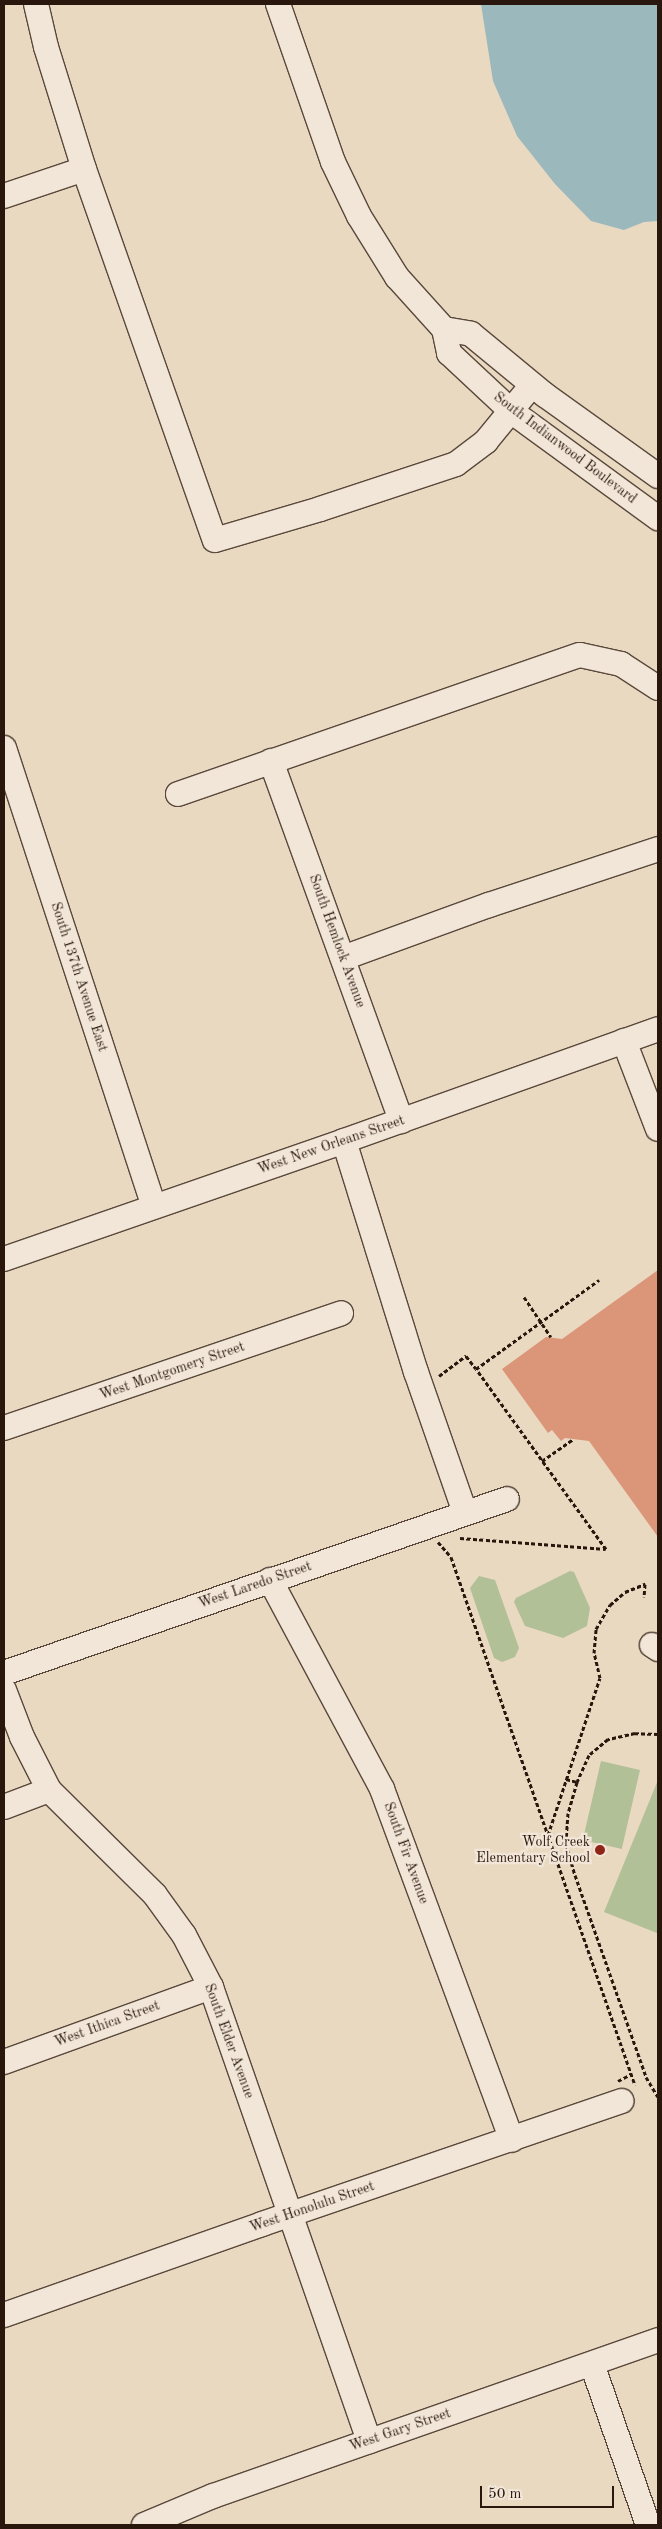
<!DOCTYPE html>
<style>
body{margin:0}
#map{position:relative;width:662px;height:2529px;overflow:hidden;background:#ead9c1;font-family:"Old Standard TT",serif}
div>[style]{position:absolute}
.green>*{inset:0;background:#b1c097;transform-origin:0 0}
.water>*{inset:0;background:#9bb8bc}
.building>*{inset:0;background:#db9579}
.path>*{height:3px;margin-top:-1.5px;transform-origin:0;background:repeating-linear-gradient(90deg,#29170e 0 4px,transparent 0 6.5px)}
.roads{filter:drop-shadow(1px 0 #59483b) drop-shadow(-1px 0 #59483b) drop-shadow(0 1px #59483b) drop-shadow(0 -1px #59483b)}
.minor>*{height:24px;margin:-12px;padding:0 12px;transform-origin:12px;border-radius:12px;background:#f1e6d7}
.dots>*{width:14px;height:14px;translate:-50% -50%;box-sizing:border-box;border:2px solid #f1e6d7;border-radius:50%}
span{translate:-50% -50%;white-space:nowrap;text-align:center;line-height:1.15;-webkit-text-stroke:4.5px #f1e6d7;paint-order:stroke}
.street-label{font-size:14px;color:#29170e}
.poi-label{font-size:14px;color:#29170e}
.right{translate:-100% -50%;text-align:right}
.frame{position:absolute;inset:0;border:5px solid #29170e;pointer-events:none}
.scale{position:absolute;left:480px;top:2486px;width:134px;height:22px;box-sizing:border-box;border:2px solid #29170e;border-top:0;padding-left:6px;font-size:15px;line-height:18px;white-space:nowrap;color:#29170e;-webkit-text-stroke:4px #f1e6d7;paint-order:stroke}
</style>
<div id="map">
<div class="green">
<div style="clip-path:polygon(570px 1571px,574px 1572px,590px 1608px,587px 1626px,563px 1638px,525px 1626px,514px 1602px,516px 1598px)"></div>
<div style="clip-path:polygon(479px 1576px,495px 1580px,519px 1648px,515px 1657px,502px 1662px,494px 1658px,470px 1588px)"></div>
<div style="left:601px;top:1761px;width:40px;height:81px;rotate:13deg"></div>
<div style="clip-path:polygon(658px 1780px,658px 1930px,657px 1933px,604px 1912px)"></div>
</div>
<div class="water">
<div style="clip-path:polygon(481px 4px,658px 4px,658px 221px,644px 222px,624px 230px,591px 221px,555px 184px,517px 136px,493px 81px)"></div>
</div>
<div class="building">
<div style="clip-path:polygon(658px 1270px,658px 1537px,589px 1441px,565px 1438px,561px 1441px,552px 1430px,548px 1433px,502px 1369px,546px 1337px,562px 1339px)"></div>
</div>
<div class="path">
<div style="left:524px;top:1297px;width:48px;rotate:56deg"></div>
<div style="left:439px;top:1376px;width:34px;rotate:-37deg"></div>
<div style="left:466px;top:1356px;width:16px;rotate:52deg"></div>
<div style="left:476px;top:1369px;width:152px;rotate:-35.9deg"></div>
<div style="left:542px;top:1461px;width:37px;rotate:-35deg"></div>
<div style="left:460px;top:1538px;width:146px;rotate:4.3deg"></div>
<div style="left:606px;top:1549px;width:222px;rotate:-125.8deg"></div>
<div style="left:438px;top:1542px;width:20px;rotate:49deg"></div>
<div style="left:451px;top:1557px;width:559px;rotate:70.79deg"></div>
<div style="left:658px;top:1734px;width:23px;rotate:-178deg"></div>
<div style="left:635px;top:1733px;width:28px;rotate:167deg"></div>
<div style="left:608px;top:1739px;width:25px;rotate:140deg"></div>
<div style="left:589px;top:1755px;width:30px;rotate:114deg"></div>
<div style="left:577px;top:1782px;width:32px;rotate:106deg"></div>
<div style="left:568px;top:1813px;width:31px;rotate:94deg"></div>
<div style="left:566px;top:1844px;width:32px;rotate:74deg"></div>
<div style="left:575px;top:1875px;width:214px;rotate:70.6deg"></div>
<div style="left:646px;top:2077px;width:23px;rotate:59deg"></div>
<div style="left:566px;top:1779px;width:11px;rotate:15deg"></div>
<div style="left:548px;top:1835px;width:165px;rotate:-71.7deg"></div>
<div style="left:600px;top:1678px;width:26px;rotate:-103deg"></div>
<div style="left:594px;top:1653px;width:24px;rotate:-85deg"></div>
<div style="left:596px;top:1629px;width:28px;rotate:-60deg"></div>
<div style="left:610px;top:1605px;width:20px;rotate:-41deg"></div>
<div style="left:625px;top:1592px;width:22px;rotate:-22deg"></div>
<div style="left:645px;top:1584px;width:13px;rotate:94deg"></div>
<div style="left:618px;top:2081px;width:15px;rotate:-28deg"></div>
</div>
<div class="roads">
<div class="minor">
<div style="left:36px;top:4px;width:44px;rotate:76.9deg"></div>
<div style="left:46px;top:47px;width:128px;rotate:72.7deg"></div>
<div style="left:84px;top:169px;width:393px;rotate:70.6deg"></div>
<div style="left:215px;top:540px;width:109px;rotate:-16.4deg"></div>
<div style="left:320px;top:509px;width:143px;rotate:-18.3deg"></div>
<div style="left:456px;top:464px;width:38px;rotate:-37deg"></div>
<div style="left:486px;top:441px;width:72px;rotate:-50.6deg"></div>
<div style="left:278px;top:4px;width:167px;rotate:70.8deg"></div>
<div style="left:333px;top:162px;width:60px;rotate:64.3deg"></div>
<div style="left:359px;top:216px;width:72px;rotate:58.1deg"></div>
<div style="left:397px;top:277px;width:70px;rotate:47.9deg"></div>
<div style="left:444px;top:329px;width:25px;rotate:78deg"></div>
<div style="left:449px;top:353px;width:85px;rotate:43.1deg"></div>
<div style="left:511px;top:411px;width:182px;rotate:36.1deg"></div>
<div style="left:4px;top:196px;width:84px;rotate:-18.6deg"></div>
<div style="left:444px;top:329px;width:27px;rotate:10deg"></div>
<div style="left:471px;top:334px;width:96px;rotate:39.5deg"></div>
<div style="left:545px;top:395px;width:139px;rotate:35.6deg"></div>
<div style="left:4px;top:748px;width:482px;rotate:71.9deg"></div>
<div style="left:271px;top:761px;width:383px;rotate:70.1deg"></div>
<div style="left:178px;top:794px;width:425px;rotate:-19.1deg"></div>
<div style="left:580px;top:655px;width:42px;rotate:12.4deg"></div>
<div style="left:621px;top:664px;width:44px;rotate:33deg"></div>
<div style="left:343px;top:958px;width:155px;rotate:-20deg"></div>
<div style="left:489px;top:905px;width:178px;rotate:-18.3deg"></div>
<div style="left:624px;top:1041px;width:94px;rotate:68.9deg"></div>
<div style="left:344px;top:1141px;width:242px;rotate:72.7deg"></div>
<div style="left:416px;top:1372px;width:149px;rotate:70.8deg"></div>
<div style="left:4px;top:1259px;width:360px;rotate:-19.1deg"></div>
<div style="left:344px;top:1141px;width:333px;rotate:-19.6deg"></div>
<div style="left:4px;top:1428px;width:356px;rotate:-18.8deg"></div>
<div style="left:270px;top:1580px;width:237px;rotate:61.8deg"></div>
<div style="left:382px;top:1789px;width:374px;rotate:69.7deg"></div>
<div style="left:652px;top:1645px;width:7px;rotate:34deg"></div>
<div style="left:4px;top:1673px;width:532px;rotate:-19.08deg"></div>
<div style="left:4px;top:1690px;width:50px;rotate:69deg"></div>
<div style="left:22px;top:1737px;width:59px;rotate:63deg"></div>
<div style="left:49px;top:1790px;width:149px;rotate:44.7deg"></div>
<div style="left:155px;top:1895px;width:49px;rotate:54.1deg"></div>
<div style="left:184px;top:1935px;width:59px;rotate:62.6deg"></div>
<div style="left:211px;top:1987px;width:481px;rotate:70.8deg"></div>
<div style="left:4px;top:1807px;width:48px;rotate:-20.7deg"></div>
<div style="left:4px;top:2062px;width:220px;rotate:-19.9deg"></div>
<div style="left:4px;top:2315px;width:274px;rotate:-19.4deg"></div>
<div style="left:262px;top:2224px;width:380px;rotate:-18.9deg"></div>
<div style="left:592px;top:2364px;width:170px;rotate:70.8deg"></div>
<div style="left:144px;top:2525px;width:75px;rotate:-22.8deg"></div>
<div style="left:213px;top:2496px;width:472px;rotate:-19.3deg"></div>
</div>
</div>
<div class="dots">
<div style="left:600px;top:1850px;background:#8f2418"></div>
</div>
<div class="street-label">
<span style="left:565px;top:448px;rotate:37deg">South Indianwood Boulevard</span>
<span style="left:337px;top:941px;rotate:70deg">South Hemlock Avenue</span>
<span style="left:79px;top:977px;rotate:72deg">South 137th Avenue East</span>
<span style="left:331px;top:1145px;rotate:-19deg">West New Orleans Street</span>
<span style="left:172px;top:1371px;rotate:-19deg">West Montgomery Street</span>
<span style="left:255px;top:1585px;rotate:-19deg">West Laredo Street</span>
<span style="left:406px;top:1853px;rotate:70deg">South Fir Avenue</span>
<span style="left:107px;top:2024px;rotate:-20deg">West Ithica Street</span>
<span style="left:229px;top:2041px;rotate:70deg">South Elder Avenue</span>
<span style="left:312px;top:2207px;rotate:-19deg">West Honolulu Street</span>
<span style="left:400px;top:2430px;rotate:-19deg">West Gary Street</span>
</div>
<div class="poi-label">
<span class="right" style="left:590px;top:1850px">Wolf Creek<br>Elementary School</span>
</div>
<div class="frame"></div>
<div class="scale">50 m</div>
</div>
